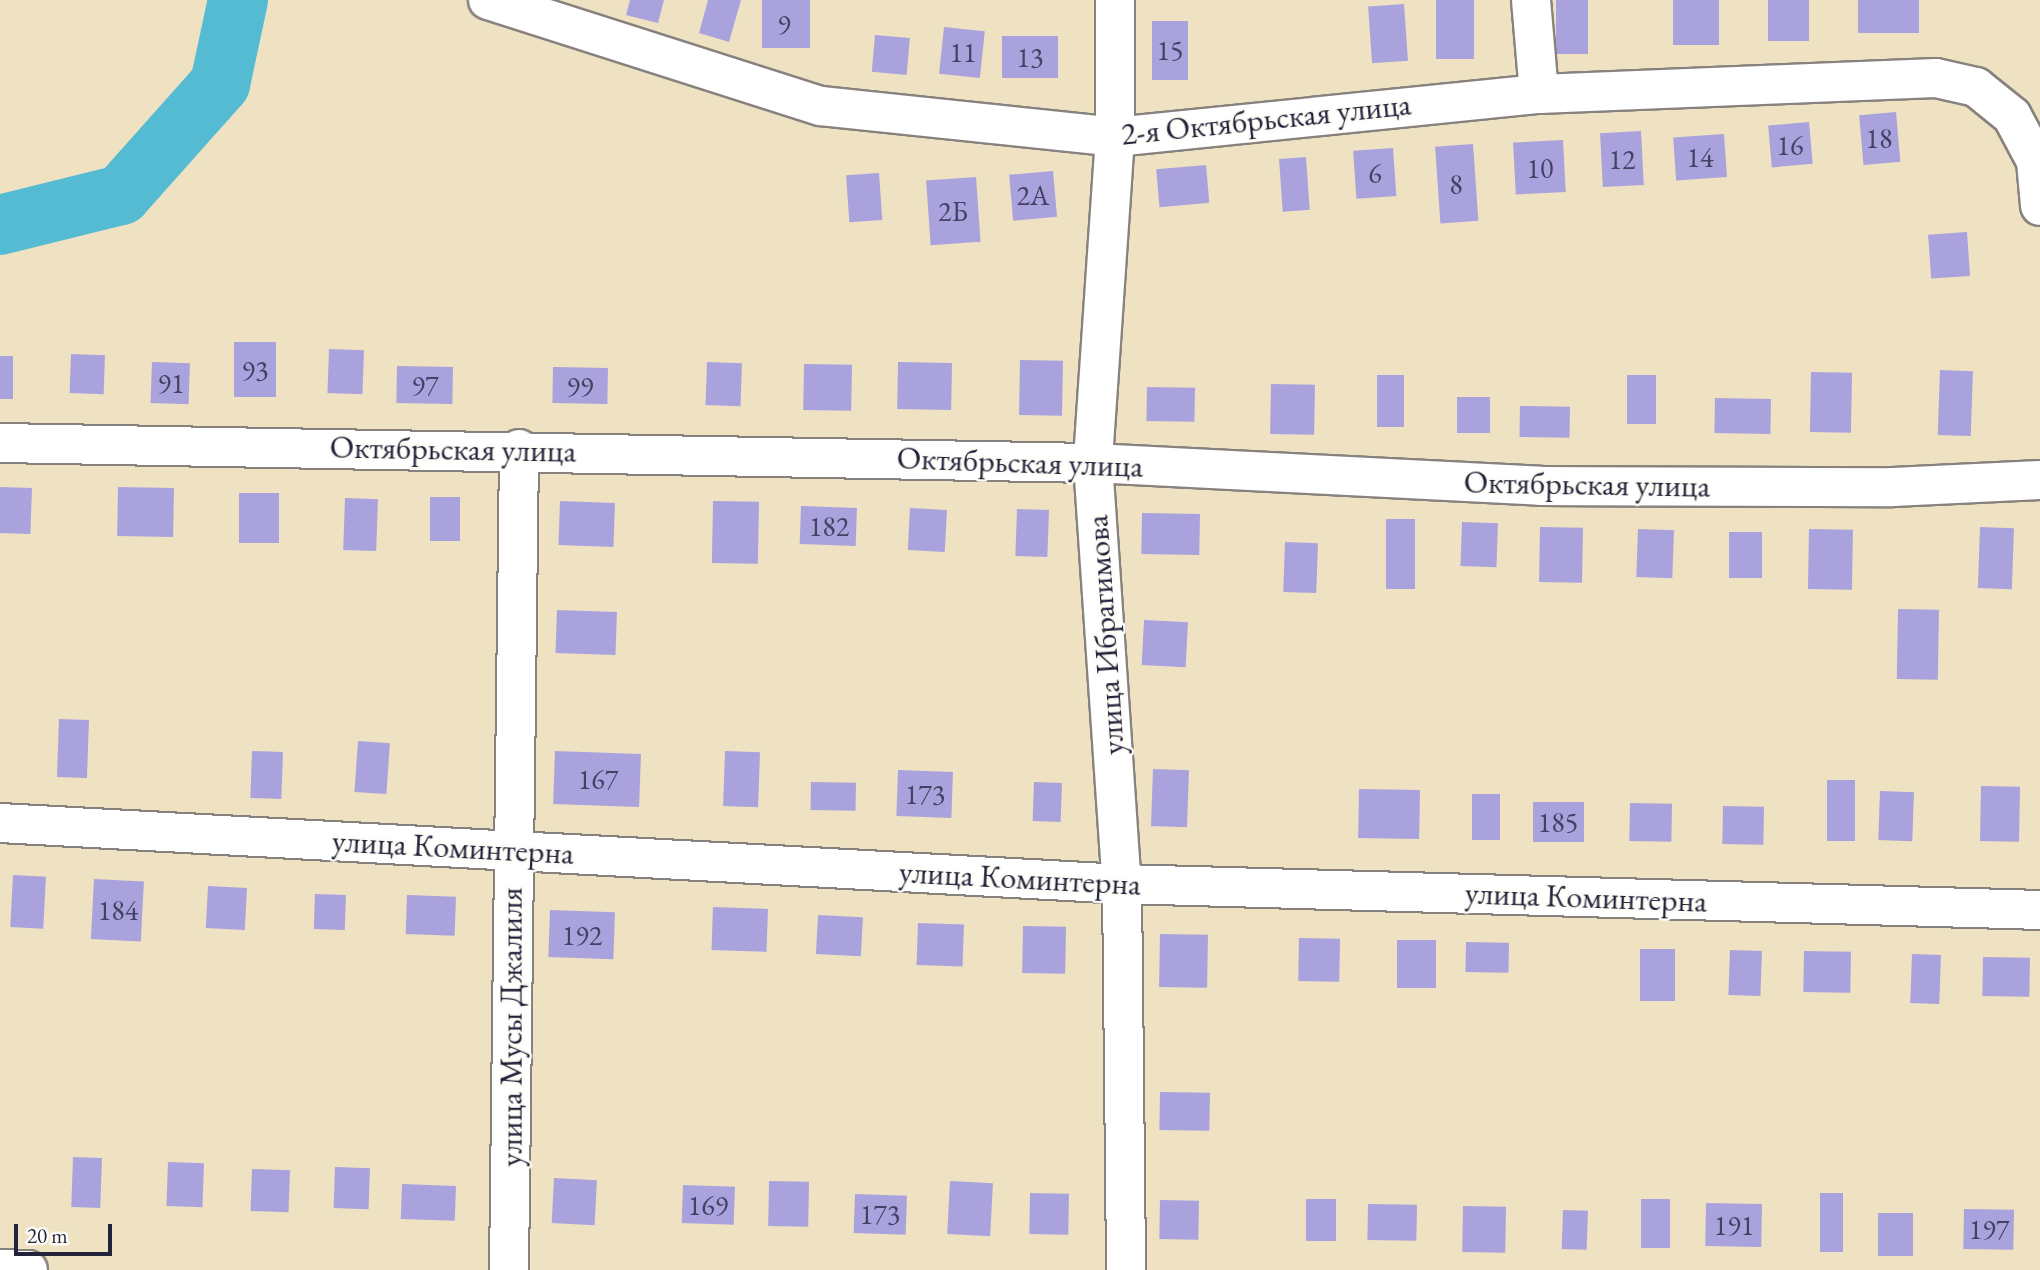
<!DOCTYPE html>
<meta charset="utf-8">
<style>
body{margin:0}
#map{position:relative;width:2040px;height:1270px;overflow:hidden;background:#eee2c3;font-family:"EB Garamond",serif}
div>[style]{position:absolute}
.river>*{height:60px;margin:-30px;padding:0 30px;transform-origin:30px;border-radius:30px;background:#55bbd3}
.building>*{inset:0;background:#aaa2dd;transform-origin:0 0}
.roads{filter:drop-shadow(2px 0 #88827f) drop-shadow(-2px 0 #88827f) drop-shadow(0 2px #88827f) drop-shadow(0 -2px #88827f)}
.minor>*{height:38px;margin:-19px;padding:0 19px;transform-origin:19px;border-radius:19px;background:#fff}
span{translate:-50% -50%;white-space:nowrap;text-align:center;line-height:1.15;-webkit-text-stroke:5px #fdfcf7;paint-order:stroke}
.number-label{font-size:28px;color:#444264}
.number-label span{-webkit-text-stroke-width:0}
.street-label{font-size:32px;color:#22223b}
.scale{position:absolute;left:14px;top:1224px;width:98px;height:32px;box-sizing:border-box;border:4px solid #22223b;border-top:0;padding-left:9px;font-size:21px;line-height:24px;white-space:nowrap;color:#22223b;-webkit-text-stroke:5px #fdfcf7;paint-order:stroke}
</style>
<div id="map">
<div class="river">
<div style="left:0;top:225px;width:125px;rotate:-13.9deg"></div>
<div style="left:121px;top:195px;width:149px;rotate:-48.3deg"></div>
<div style="left:220px;top:84px;width:86px;rotate:-77.9deg"></div>
</div>
<div class="building">
<div style="clip-path:polygon(630px 0,664px 0,658px 23px,626px 15px)"></div>
<div style="clip-path:polygon(708px 0,741px 0,729px 42px,699px 33px)"></div>
<div style="left:762px;top:0;width:48px;height:48px"></div>
<div style="left:1436px;top:0;width:38px;height:59px"></div>
<div style="left:1556px;top:0;width:32px;height:54px"></div>
<div style="left:1673px;top:0;width:46px;height:45px"></div>
<div style="left:1768px;top:0;width:41px;height:41px"></div>
<div style="left:1858px;top:0;width:61px;height:33px"></div>
<div style="left:1404px;top:4px;width:57px;height:36px;rotate:86deg"></div>
<div style="left:1152px;top:21px;width:36px;height:59px"></div>
<div style="left:944px;top:27px;width:41px;height:47px;rotate:6deg"></div>
<div style="left:875px;top:35px;width:35px;height:37px;rotate:5deg"></div>
<div style="left:1002px;top:36px;width:56px;height:42px"></div>
<div style="left:1896px;top:112px;width:50px;height:37px;rotate:85deg"></div>
<div style="left:1809px;top:122px;width:42px;height:41px;rotate:85deg"></div>
<div style="left:1641px;top:131px;width:54px;height:41px;rotate:87deg"></div>
<div style="left:1724px;top:134px;width:43px;height:51px;rotate:86deg"></div>
<div style="left:1563px;top:140px;width:52px;height:50px;rotate:87deg"></div>
<div style="left:1473px;top:144px;width:77px;height:38px;rotate:86deg"></div>
<div style="left:1393px;top:148px;width:48px;height:40px;rotate:86deg"></div>
<div style="left:1306px;top:157px;width:53px;height:27px;rotate:86deg"></div>
<div style="left:1206px;top:165px;width:38px;height:50px;rotate:85deg"></div>
<div style="left:1053px;top:171px;width:46px;height:44px;rotate:85deg"></div>
<div style="left:879px;top:173px;width:47px;height:33px;rotate:86deg"></div>
<div style="left:976px;top:177px;width:65px;height:50px;rotate:86deg"></div>
<div style="left:1967px;top:232px;width:44px;height:39px;rotate:86deg"></div>
<div style="left:234px;top:342px;width:42px;height:55px"></div>
<div style="left:329px;top:349px;width:35px;height:44px;rotate:2deg"></div>
<div style="left:71px;top:354px;width:34px;height:39px;rotate:2deg"></div>
<div style="left:0;top:356px;width:13px;height:43px"></div>
<div style="left:1020px;top:360px;width:43px;height:55px;rotate:1deg"></div>
<div style="left:152px;top:362px;width:38px;height:41px;rotate:2deg"></div>
<div style="left:707px;top:362px;width:35px;height:43px;rotate:2deg"></div>
<div style="left:898px;top:362px;width:54px;height:47px;rotate:1deg"></div>
<div style="left:804px;top:364px;width:48px;height:46px;rotate:1deg"></div>
<div style="left:397px;top:366px;width:56px;height:37px;rotate:1deg"></div>
<div style="left:553px;top:367px;width:55px;height:36px;rotate:1deg"></div>
<div style="left:1940px;top:370px;width:33px;height:65px;rotate:2deg"></div>
<div style="left:1811px;top:372px;width:41px;height:60px;rotate:1deg"></div>
<div style="left:1377px;top:375px;width:27px;height:52px"></div>
<div style="left:1627px;top:375px;width:29px;height:49px"></div>
<div style="left:1271px;top:384px;width:44px;height:50px;rotate:1deg"></div>
<div style="left:1147px;top:387px;width:48px;height:34px;rotate:1deg"></div>
<div style="left:1457px;top:397px;width:33px;height:36px"></div>
<div style="left:1715px;top:398px;width:56px;height:35px;rotate:1deg"></div>
<div style="left:1520px;top:406px;width:50px;height:31px;rotate:1deg"></div>
<div style="left:0;top:487px;width:32px;height:46px;rotate:2deg"></div>
<div style="left:118px;top:487px;width:56px;height:49px;rotate:1deg"></div>
<div style="left:239px;top:493px;width:40px;height:50px"></div>
<div style="left:430px;top:497px;width:30px;height:44px"></div>
<div style="left:345px;top:498px;width:33px;height:52px;rotate:2deg"></div>
<div style="left:560px;top:501px;width:55px;height:44px;rotate:2deg"></div>
<div style="left:713px;top:501px;width:46px;height:62px;rotate:1deg"></div>
<div style="left:801px;top:506px;width:56px;height:38px;rotate:2deg"></div>
<div style="left:910px;top:508px;width:37px;height:42px;rotate:3deg"></div>
<div style="left:1017px;top:509px;width:32px;height:47px;rotate:2deg"></div>
<div style="left:1142px;top:513px;width:58px;height:41px;rotate:1deg"></div>
<div style="left:1386px;top:519px;width:29px;height:70px"></div>
<div style="left:1462px;top:522px;width:36px;height:44px;rotate:2deg"></div>
<div style="left:1540px;top:527px;width:43px;height:55px;rotate:1deg"></div>
<div style="left:1980px;top:527px;width:34px;height:61px;rotate:2deg"></div>
<div style="left:1638px;top:529px;width:36px;height:48px;rotate:2deg"></div>
<div style="left:1809px;top:529px;width:44px;height:60px;rotate:1deg"></div>
<div style="left:1729px;top:532px;width:33px;height:46px"></div>
<div style="left:1285px;top:542px;width:33px;height:50px;rotate:2deg"></div>
<div style="left:1898px;top:609px;width:41px;height:70px;rotate:1deg"></div>
<div style="left:557px;top:610px;width:60px;height:43px;rotate:2deg"></div>
<div style="left:1144px;top:620px;width:44px;height:45px;rotate:3deg"></div>
<div style="left:59px;top:719px;width:30px;height:58px;rotate:2deg"></div>
<div style="left:358px;top:741px;width:32px;height:51px;rotate:4deg"></div>
<div style="left:252px;top:751px;width:31px;height:47px;rotate:2deg"></div>
<div style="left:555px;top:751px;width:86px;height:53px;rotate:2deg"></div>
<div style="left:725px;top:751px;width:35px;height:55px;rotate:2deg"></div>
<div style="left:1153px;top:769px;width:36px;height:57px;rotate:2deg"></div>
<div style="left:898px;top:770px;width:55px;height:46px;rotate:2deg"></div>
<div style="left:1827px;top:780px;width:28px;height:61px"></div>
<div style="left:811px;top:782px;width:45px;height:28px;rotate:1deg"></div>
<div style="left:1034px;top:782px;width:28px;height:39px;rotate:2deg"></div>
<div style="left:1981px;top:786px;width:39px;height:55px;rotate:1deg"></div>
<div style="left:1359px;top:789px;width:61px;height:49px;rotate:1deg"></div>
<div style="left:1880px;top:791px;width:34px;height:49px;rotate:2deg"></div>
<div style="left:1472px;top:794px;width:28px;height:46px"></div>
<div style="left:1533px;top:802px;width:51px;height:40px"></div>
<div style="left:1630px;top:803px;width:42px;height:38px;rotate:1deg"></div>
<div style="left:1723px;top:806px;width:41px;height:38px;rotate:1deg"></div>
<div style="left:13px;top:875px;width:33px;height:52px;rotate:3deg"></div>
<div style="left:94px;top:879px;width:50px;height:60px;rotate:3deg"></div>
<div style="left:208px;top:886px;width:39px;height:42px;rotate:3deg"></div>
<div style="left:315px;top:894px;width:31px;height:35px;rotate:2deg"></div>
<div style="left:407px;top:895px;width:49px;height:39px;rotate:2deg"></div>
<div style="left:713px;top:907px;width:55px;height:43px;rotate:2deg"></div>
<div style="left:550px;top:910px;width:65px;height:47px;rotate:2deg"></div>
<div style="left:818px;top:915px;width:45px;height:39px;rotate:3deg"></div>
<div style="left:918px;top:923px;width:46px;height:42px;rotate:2deg"></div>
<div style="left:1023px;top:926px;width:43px;height:47px;rotate:1deg"></div>
<div style="left:1160px;top:934px;width:48px;height:53px;rotate:1deg"></div>
<div style="left:1299px;top:938px;width:41px;height:43px;rotate:1deg"></div>
<div style="left:1397px;top:940px;width:39px;height:48px"></div>
<div style="left:1466px;top:942px;width:43px;height:30px;rotate:1deg"></div>
<div style="left:1640px;top:949px;width:35px;height:52px"></div>
<div style="left:1730px;top:950px;width:32px;height:45px;rotate:2deg"></div>
<div style="left:1804px;top:951px;width:47px;height:41px;rotate:1deg"></div>
<div style="left:1912px;top:954px;width:29px;height:49px;rotate:2deg"></div>
<div style="left:1983px;top:957px;width:47px;height:39px;rotate:1deg"></div>
<div style="left:1160px;top:1092px;width:50px;height:38px;rotate:1deg"></div>
<div style="left:73px;top:1157px;width:29px;height:50px;rotate:2deg"></div>
<div style="left:168px;top:1162px;width:36px;height:44px;rotate:2deg"></div>
<div style="left:335px;top:1167px;width:35px;height:41px;rotate:2deg"></div>
<div style="left:252px;top:1169px;width:38px;height:42px;rotate:2deg"></div>
<div style="left:554px;top:1178px;width:43px;height:45px;rotate:3deg"></div>
<div style="left:769px;top:1181px;width:40px;height:45px;rotate:1deg"></div>
<div style="left:950px;top:1181px;width:43px;height:53px;rotate:3deg"></div>
<div style="left:402px;top:1184px;width:54px;height:35px;rotate:2deg"></div>
<div style="left:683px;top:1185px;width:52px;height:38px;rotate:2deg"></div>
<div style="left:1030px;top:1193px;width:39px;height:41px;rotate:1deg"></div>
<div style="left:1820px;top:1193px;width:23px;height:59px"></div>
<div style="left:855px;top:1194px;width:52px;height:39px;rotate:2deg"></div>
<div style="left:1306px;top:1199px;width:30px;height:42px"></div>
<div style="left:1641px;top:1199px;width:29px;height:49px"></div>
<div style="left:1160px;top:1200px;width:39px;height:39px;rotate:1deg"></div>
<div style="left:1706px;top:1203px;width:56px;height:43px;rotate:1deg"></div>
<div style="left:1368px;top:1204px;width:49px;height:36px;rotate:1deg"></div>
<div style="left:1463px;top:1206px;width:43px;height:46px;rotate:1deg"></div>
<div style="left:1964px;top:1209px;width:50px;height:40px;rotate:1deg"></div>
<div style="left:1563px;top:1210px;width:25px;height:39px;rotate:2deg"></div>
<div style="left:1878px;top:1213px;width:35px;height:43px"></div>
</div>
<div class="roads">
<div class="minor">
<div style="left:488px;top:0;width:349px;rotate:17.7deg"></div>
<div style="left:821px;top:106px;width:296px;rotate:6deg"></div>
<div style="left:1115px;top:137px;width:426px;rotate:-5.8deg"></div>
<div style="left:1539px;top:94px;width:397px;rotate:-2.3deg"></div>
<div style="left:1936px;top:78px;width:41px;rotate:12.7deg"></div>
<div style="left:1976px;top:87px;width:46px;rotate:38.9deg"></div>
<div style="left:2012px;top:116px;width:51px;rotate:61.9deg"></div>
<div style="left:2036px;top:161px;width:45px;rotate:84.9deg"></div>
<div style="left:1115px;top:0;width:137px;rotate:90deg"></div>
<div style="left:1115px;top:137px;width:327px;rotate:93.9deg"></div>
<div style="left:1093px;top:463px;width:422px;rotate:86.1deg"></div>
<div style="left:1122px;top:884px;width:386px;rotate:89.4deg"></div>
<div style="left:1531px;top:0;width:94px;rotate:85.1deg"></div>
<div style="left:0;top:443px;width:1093px;rotate:1.05deg"></div>
<div style="left:1093px;top:463px;width:448px;rotate:2.9deg"></div>
<div style="left:1540px;top:486px;width:353px;rotate:0.2deg"></div>
<div style="left:1893px;top:487px;width:147px;rotate:-2.7deg"></div>
<div style="left:0;top:823px;width:1124px;rotate:3.11deg"></div>
<div style="left:1122px;top:884px;width:918px;rotate:1.62deg"></div>
<div style="left:0;top:1269px;width:28px;rotate:2deg"></div>
<div style="left:509px;top:1270px;width:821px;rotate:-89.3deg"></div>
</div>
</div>
<div class="number-label">
<span style="left:784px;top:24px">9</span>
<span style="left:1170px;top:50px">15</span>
<span style="left:963px;top:52px">11</span>
<span style="left:1030px;top:57px">13</span>
<span style="left:1879px;top:138px">18</span>
<span style="left:1790px;top:145px">16</span>
<span style="left:1700px;top:157px">14</span>
<span style="left:1622px;top:159px">12</span>
<span style="left:1540px;top:168px">10</span>
<span style="left:1375px;top:173px">6</span>
<span style="left:1456px;top:184px">8</span>
<span style="left:1033px;top:195px">2А</span>
<span style="left:953px;top:211px">2Б</span>
<span style="left:255px;top:370px">93</span>
<span style="left:171px;top:383px">91</span>
<span style="left:425px;top:385px">97</span>
<span style="left:580px;top:386px">99</span>
<span style="left:829px;top:526px">182</span>
<span style="left:598px;top:779px">167</span>
<span style="left:925px;top:794px">173</span>
<span style="left:1558px;top:822px">185</span>
<span style="left:118px;top:910px">184</span>
<span style="left:582px;top:935px">192</span>
<span style="left:708px;top:1205px">169</span>
<span style="left:880px;top:1214px">173</span>
<span style="left:1734px;top:1225px">191</span>
<span style="left:1989px;top:1229px">197</span>
</div>
<div class="street-label">
<span style="left:1266px;top:119px;rotate:-6deg">2-я Октябрьская улица</span>
<span style="left:453px;top:449px;rotate:1deg">Октябрьская улица</span>
<span style="left:1020px;top:462px;rotate:2deg">Октябрьская улица</span>
<span style="left:1587px;top:484px;rotate:1deg">Октябрьская улица</span>
<span style="left:1105px;top:635px;rotate:-94deg">улица Ибрагимова</span>
<span style="left:453px;top:847px;rotate:3deg">улица Коминтерна</span>
<span style="left:1020px;top:878px;rotate:3deg">улица Коминтерна</span>
<span style="left:1586px;top:897px;rotate:2deg">улица Коминтерна</span>
<span style="left:511px;top:1027px;rotate:-90deg">улица Мусы Джалиля</span>
</div>
<div class="scale">20 m</div>
</div>
